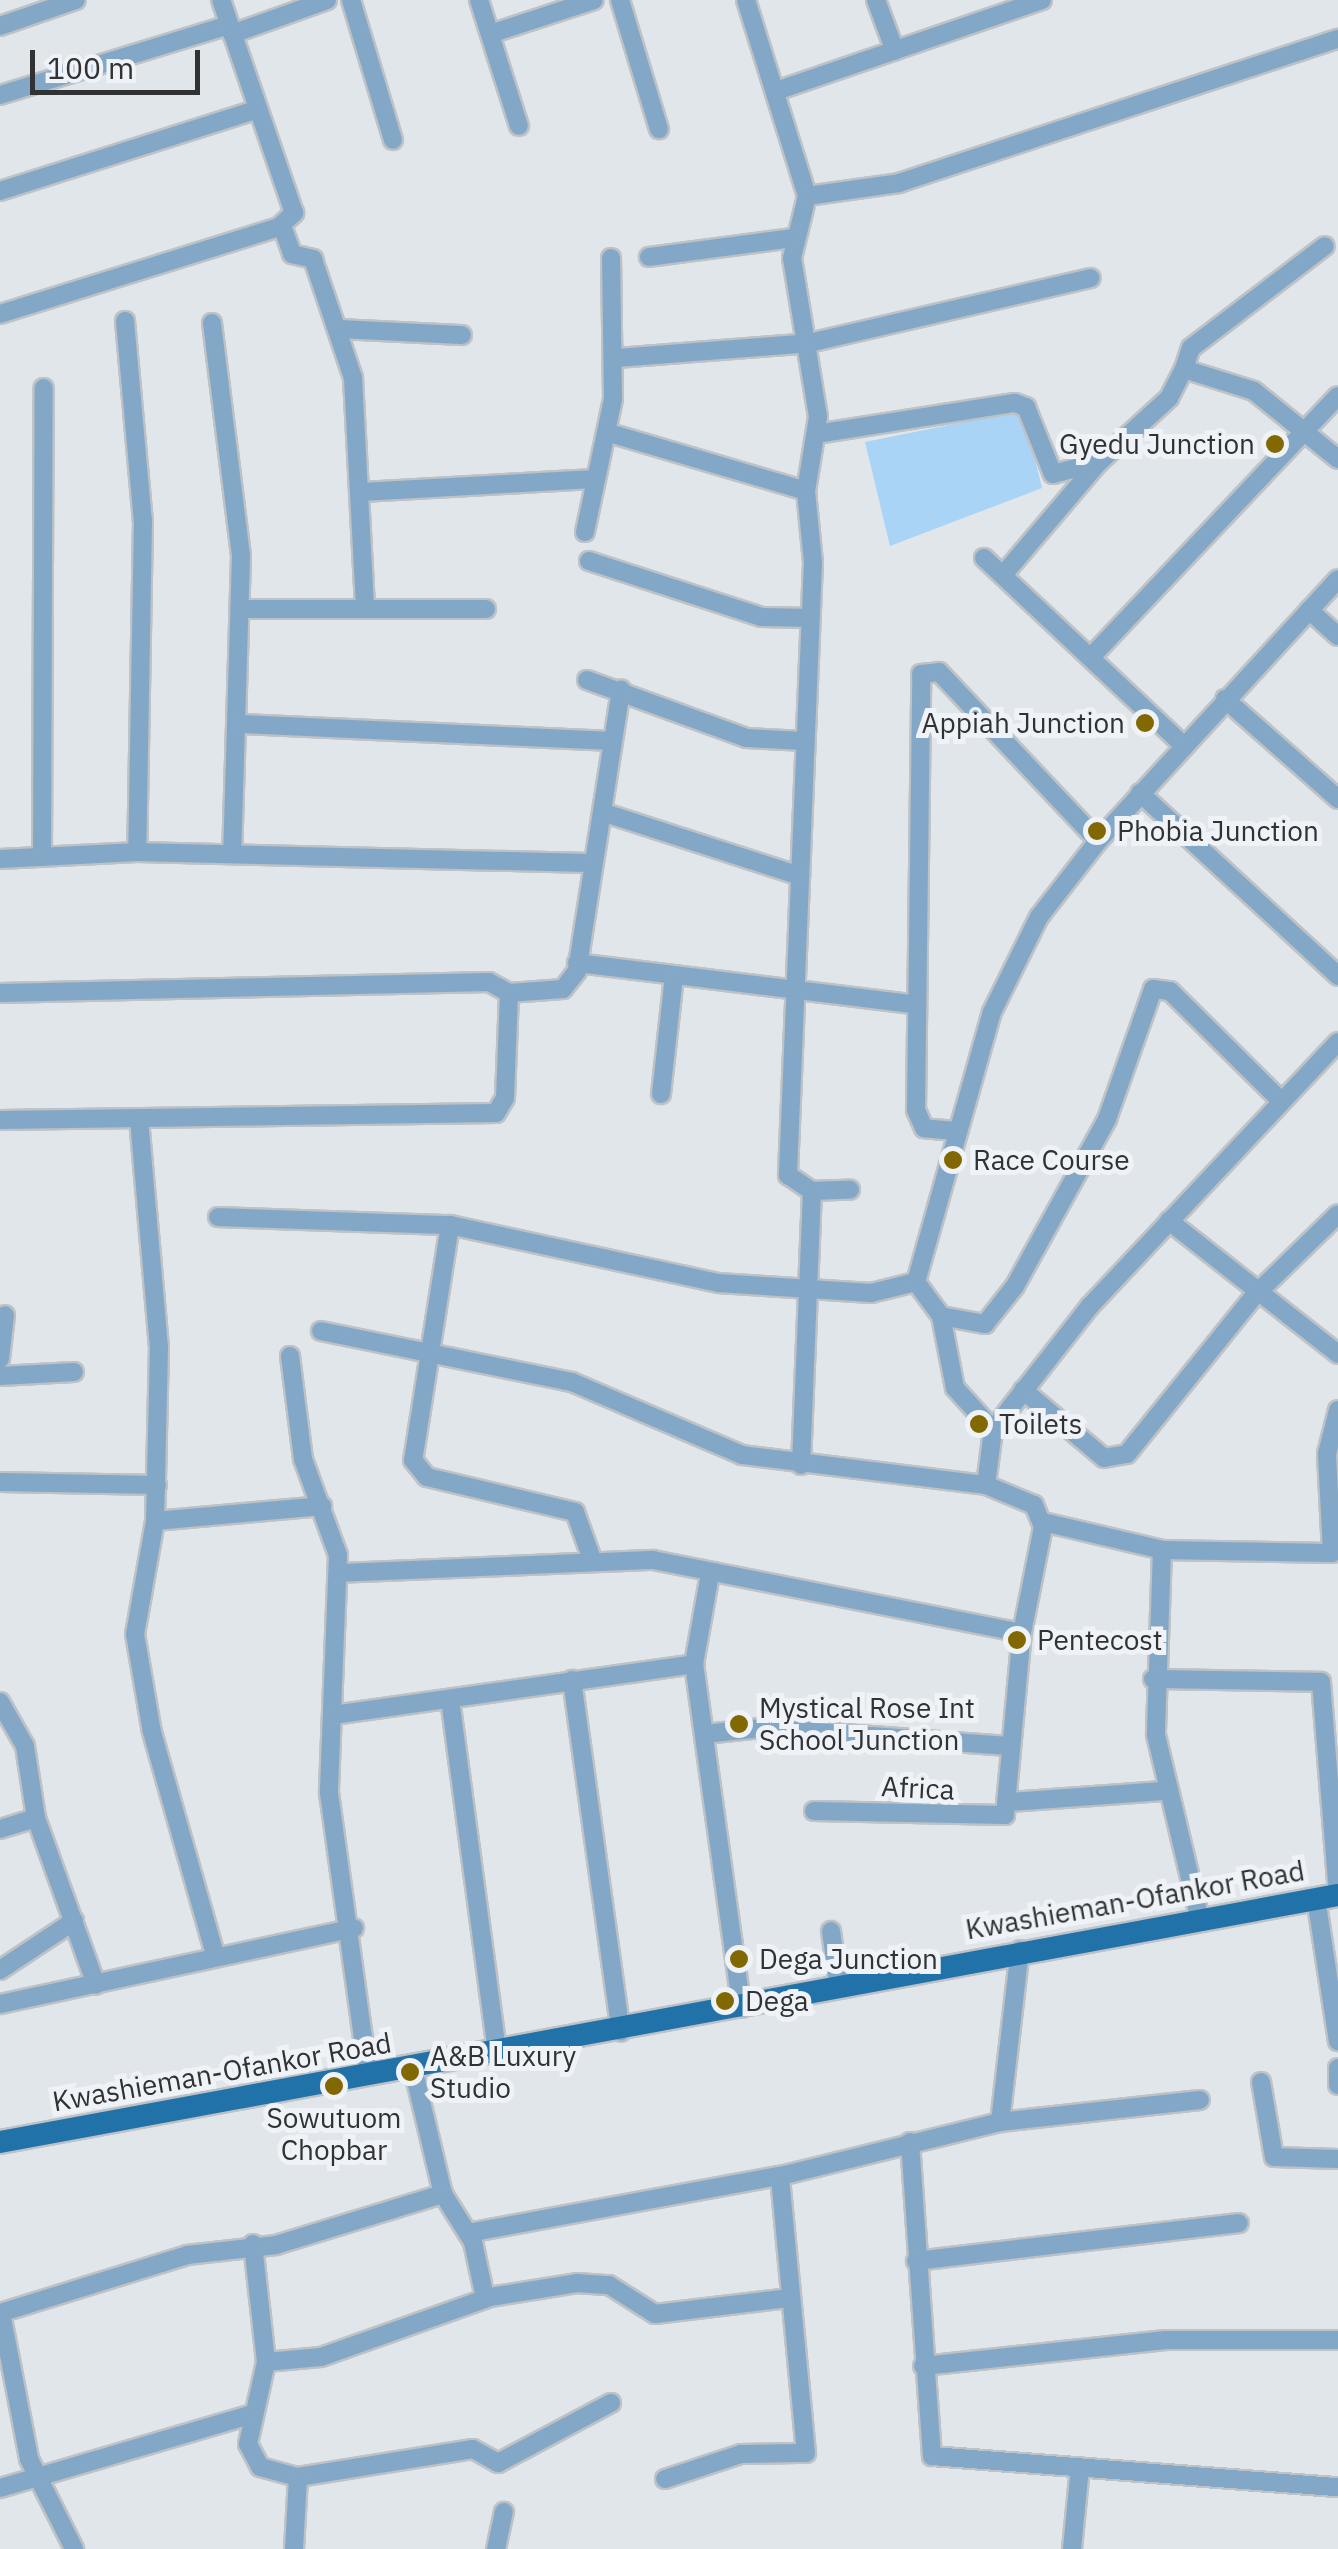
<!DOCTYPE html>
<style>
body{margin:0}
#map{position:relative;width:1338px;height:2549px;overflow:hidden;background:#e1e6ea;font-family:"IBM Plex Sans",sans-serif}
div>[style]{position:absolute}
.green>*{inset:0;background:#a9d4f6}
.roads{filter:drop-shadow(2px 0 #bec2c6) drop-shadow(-2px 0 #bec2c6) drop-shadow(0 2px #bec2c6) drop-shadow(0 -2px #bec2c6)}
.minor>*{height:18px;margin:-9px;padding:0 9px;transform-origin:9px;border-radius:9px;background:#83a8c7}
.major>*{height:22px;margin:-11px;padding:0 11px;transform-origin:11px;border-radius:11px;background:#2172a9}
.dots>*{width:28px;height:28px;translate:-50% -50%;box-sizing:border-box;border:5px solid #eff3f8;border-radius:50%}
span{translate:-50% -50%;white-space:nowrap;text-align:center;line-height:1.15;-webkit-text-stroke:10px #eff3f8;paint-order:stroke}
.poi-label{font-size:28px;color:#303234}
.right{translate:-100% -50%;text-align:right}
.left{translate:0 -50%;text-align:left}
.street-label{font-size:28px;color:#303234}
.scale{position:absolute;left:30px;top:50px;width:170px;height:45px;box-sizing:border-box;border:5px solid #303234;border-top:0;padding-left:12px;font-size:30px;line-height:35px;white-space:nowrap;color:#303234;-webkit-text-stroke:8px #eff3f8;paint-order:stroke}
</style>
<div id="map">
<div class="green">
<div style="clip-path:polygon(1023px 410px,1042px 488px,890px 546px,865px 442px)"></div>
</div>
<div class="roads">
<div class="minor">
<div style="left:351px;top:0;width:146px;rotate:73.3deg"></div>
<div style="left:479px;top:0;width:132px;rotate:72.4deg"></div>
<div style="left:620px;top:0;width:135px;rotate:73.2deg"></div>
<div style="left:746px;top:0;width:205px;rotate:72.7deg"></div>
<div style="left:876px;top:0;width:54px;rotate:69.6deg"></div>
<div style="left:0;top:26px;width:80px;rotate:-18.9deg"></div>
<div style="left:232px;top:34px;width:101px;rotate:-19.7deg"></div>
<div style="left:490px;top:34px;width:109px;rotate:-18.1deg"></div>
<div style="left:779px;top:90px;width:278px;rotate:-18.9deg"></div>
<div style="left:0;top:95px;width:239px;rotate:-17deg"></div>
<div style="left:0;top:191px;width:268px;rotate:-17.6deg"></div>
<div style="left:807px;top:196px;width:64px;rotate:103.6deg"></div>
<div style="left:792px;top:258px;width:161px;rotate:80.7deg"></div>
<div style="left:818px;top:417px;width:75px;rotate:99.2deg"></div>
<div style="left:806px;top:491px;width:71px;rotate:84.4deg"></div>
<div style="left:813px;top:562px;width:614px;rotate:92.34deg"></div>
<div style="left:788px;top:1175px;width:29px;rotate:34deg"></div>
<div style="left:812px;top:1191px;width:38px;rotate:-2deg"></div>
<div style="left:807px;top:196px;width:93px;rotate:-8deg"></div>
<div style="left:899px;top:183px;width:462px;rotate:-18.2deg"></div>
<div style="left:282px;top:226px;width:30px;rotate:70deg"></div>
<div style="left:292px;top:254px;width:22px;rotate:13deg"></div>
<div style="left:313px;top:259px;width:126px;rotate:71.4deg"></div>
<div style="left:353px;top:378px;width:228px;rotate:87deg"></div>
<div style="left:649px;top:257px;width:146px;rotate:-7.5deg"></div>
<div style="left:0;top:314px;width:292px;rotate:-17.3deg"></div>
<div style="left:279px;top:227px;width:21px;rotate:-43deg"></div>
<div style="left:294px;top:213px;width:225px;rotate:-108.9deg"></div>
<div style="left:125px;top:321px;width:201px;rotate:84.9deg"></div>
<div style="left:143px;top:521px;width:331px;rotate:91deg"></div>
<div style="left:212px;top:323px;width:235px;rotate:82.9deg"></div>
<div style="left:241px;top:556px;width:298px;rotate:91.7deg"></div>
<div style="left:338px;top:329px;width:124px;rotate:2.8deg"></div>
<div style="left:616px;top:358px;width:194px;rotate:-4.4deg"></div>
<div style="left:809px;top:343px;width:289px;rotate:-13deg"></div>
<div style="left:1184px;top:369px;width:22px;rotate:-72deg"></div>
<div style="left:1191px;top:348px;width:168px;rotate:-37.3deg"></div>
<div style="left:609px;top:433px;width:205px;rotate:16.4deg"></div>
<div style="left:816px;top:434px;width:201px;rotate:-8.9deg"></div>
<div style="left:1015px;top:403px;width:12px;rotate:20deg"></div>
<div style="left:1026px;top:407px;width:72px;rotate:68.1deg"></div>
<div style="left:1053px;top:474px;width:48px;rotate:-14.6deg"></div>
<div style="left:362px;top:492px;width:232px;rotate:-3.2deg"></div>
<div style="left:585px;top:532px;width:136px;rotate:-78.1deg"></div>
<div style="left:613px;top:399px;width:141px;rotate:-90.8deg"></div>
<div style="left:984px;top:558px;width:272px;rotate:43.2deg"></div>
<div style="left:589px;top:561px;width:181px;rotate:18deg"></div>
<div style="left:761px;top:617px;width:49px;rotate:1.2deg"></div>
<div style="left:1003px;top:575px;width:148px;rotate:-49.7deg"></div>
<div style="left:1099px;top:462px;width:95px;rotate:-42.4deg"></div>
<div style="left:1169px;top:398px;width:33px;rotate:-63deg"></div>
<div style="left:1184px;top:369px;width:73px;rotate:17.4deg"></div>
<div style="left:1254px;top:391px;width:108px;rotate:39deg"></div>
<div style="left:243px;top:609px;width:243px"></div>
<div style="left:1309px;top:610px;width:39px;rotate:42deg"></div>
<div style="left:1091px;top:657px;width:359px;rotate:-46.6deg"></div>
<div style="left:587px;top:680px;width:169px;rotate:20deg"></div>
<div style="left:746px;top:738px;width:58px;rotate:3deg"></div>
<div style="left:1225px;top:699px;width:151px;rotate:41.5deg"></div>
<div style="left:240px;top:724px;width:369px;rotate:2.6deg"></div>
<div style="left:1140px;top:793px;width:270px;rotate:42.7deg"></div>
<div style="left:605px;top:813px;width:205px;rotate:17.9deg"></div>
<div style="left:42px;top:857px;width:469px;rotate:-89.8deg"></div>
<div style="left:0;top:859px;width:137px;rotate:-2.9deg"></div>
<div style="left:137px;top:852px;width:452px;rotate:1.4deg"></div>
<div style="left:577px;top:963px;width:337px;rotate:7deg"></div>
<div style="left:0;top:993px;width:489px;rotate:-1.3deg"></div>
<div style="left:489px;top:982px;width:23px;rotate:29deg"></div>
<div style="left:509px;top:993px;width:54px;rotate:-4.2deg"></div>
<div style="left:563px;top:989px;width:23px;rotate:-52deg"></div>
<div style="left:577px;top:971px;width:285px;rotate:-81.1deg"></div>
<div style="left:661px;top:1094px;width:119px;rotate:-83.7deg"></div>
<div style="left:139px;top:1119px;width:229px;rotate:85deg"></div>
<div style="left:159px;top:1347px;width:174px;rotate:91.3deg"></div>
<div style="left:155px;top:1521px;width:115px;rotate:100deg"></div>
<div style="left:135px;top:1634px;width:99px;rotate:80.2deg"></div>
<div style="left:152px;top:1732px;width:232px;rotate:74.2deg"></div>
<div style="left:0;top:1120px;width:496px;rotate:-0.8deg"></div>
<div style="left:496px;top:1113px;width:17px;rotate:-59deg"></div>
<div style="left:505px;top:1098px;width:105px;rotate:-87.8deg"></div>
<div style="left:956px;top:1131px;width:32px;rotate:-175deg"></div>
<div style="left:924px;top:1128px;width:20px;rotate:-114deg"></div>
<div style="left:916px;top:1110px;width:436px;rotate:-89.3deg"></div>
<div style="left:921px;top:674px;width:18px;rotate:-6deg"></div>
<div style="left:939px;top:672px;width:232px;rotate:46.7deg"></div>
<div style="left:218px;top:1217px;width:232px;rotate:2deg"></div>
<div style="left:450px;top:1225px;width:275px;rotate:12.2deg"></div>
<div style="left:719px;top:1283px;width:152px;rotate:3.8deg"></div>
<div style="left:871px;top:1293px;width:46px;rotate:-13.7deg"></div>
<div style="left:1169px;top:1221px;width:215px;rotate:38.2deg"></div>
<div style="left:450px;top:1225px;width:238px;rotate:98.9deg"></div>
<div style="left:413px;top:1460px;width:22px;rotate:51deg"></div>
<div style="left:427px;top:1477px;width:152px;rotate:13.3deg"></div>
<div style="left:575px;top:1512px;width:53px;rotate:70.2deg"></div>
<div style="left:941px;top:1316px;width:45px;rotate:10.3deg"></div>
<div style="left:985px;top:1324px;width:48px;rotate:-51.7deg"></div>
<div style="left:1015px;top:1286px;width:191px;rotate:-61.1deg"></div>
<div style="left:1107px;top:1119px;width:138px;rotate:-70.5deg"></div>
<div style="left:1153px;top:989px;width:17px;rotate:7deg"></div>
<div style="left:1170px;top:991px;width:155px;rotate:44.7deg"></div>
<div style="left:321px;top:1331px;width:256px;rotate:11.5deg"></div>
<div style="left:572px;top:1382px;width:185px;rotate:23.2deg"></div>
<div style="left:742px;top:1455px;width:246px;rotate:7deg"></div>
<div style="left:290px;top:1356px;width:104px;rotate:82.8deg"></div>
<div style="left:303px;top:1459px;width:102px;rotate:70deg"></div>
<div style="left:338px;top:1555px;width:238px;rotate:92.2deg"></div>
<div style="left:329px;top:1793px;width:285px;rotate:82.1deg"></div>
<div style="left:0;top:1359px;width:44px;rotate:-83.5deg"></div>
<div style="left:0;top:1376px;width:74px;rotate:-3.1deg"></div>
<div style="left:1023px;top:1390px;width:106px;rotate:40deg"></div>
<div style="left:1104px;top:1458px;width:23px;rotate:-10deg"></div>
<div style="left:1127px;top:1454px;width:203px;rotate:-51.2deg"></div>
<div style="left:1254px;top:1296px;width:117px;rotate:-44.3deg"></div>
<div style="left:993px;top:1430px;width:57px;rotate:-132.1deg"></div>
<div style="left:955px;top:1388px;width:73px;rotate:-101deg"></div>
<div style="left:941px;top:1316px;width:42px;rotate:-126.3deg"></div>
<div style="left:916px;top:1282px;width:280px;rotate:-74.3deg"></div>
<div style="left:992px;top:1012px;width:106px;rotate:-63.7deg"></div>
<div style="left:1039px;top:917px;width:96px;rotate:-52.2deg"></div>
<div style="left:1098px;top:841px;width:355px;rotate:-47.5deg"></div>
<div style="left:801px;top:1465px;width:274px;rotate:-87.7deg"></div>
<div style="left:0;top:1482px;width:157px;rotate:1.1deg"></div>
<div style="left:155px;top:1521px;width:168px;rotate:-5.1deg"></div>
<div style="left:1043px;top:1522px;width:122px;rotate:13.2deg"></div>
<div style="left:1162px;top:1550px;width:170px;rotate:1deg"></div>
<div style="left:1332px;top:1553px;width:99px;rotate:-92.9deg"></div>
<div style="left:1327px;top:1454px;width:45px;rotate:-76deg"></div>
<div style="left:1162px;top:1550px;width:185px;rotate:91.9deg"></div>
<div style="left:1156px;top:1735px;width:190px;rotate:76.6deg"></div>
<div style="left:339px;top:1573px;width:314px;rotate:-2.4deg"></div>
<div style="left:653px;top:1560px;width:376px;rotate:11.2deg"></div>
<div style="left:710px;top:1574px;width:91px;rotate:100.1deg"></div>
<div style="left:694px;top:1664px;width:347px;rotate:82.1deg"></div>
<div style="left:1153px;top:1679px;width:168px;rotate:1deg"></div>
<div style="left:1321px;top:1682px;width:214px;rotate:85.4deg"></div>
<div style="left:572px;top:1680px;width:355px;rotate:82.1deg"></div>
<div style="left:450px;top:1699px;width:357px;rotate:82.4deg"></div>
<div style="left:0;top:1702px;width:51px;rotate:60.4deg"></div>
<div style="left:25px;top:1746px;width:73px;rotate:81.3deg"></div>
<div style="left:36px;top:1818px;width:177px;rotate:70.2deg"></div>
<div style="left:333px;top:1715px;width:365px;rotate:-8deg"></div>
<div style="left:705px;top:1734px;width:57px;rotate:-6deg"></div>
<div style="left:762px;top:1728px;width:247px;rotate:4.2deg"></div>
<div style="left:1010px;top:1802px;width:153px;rotate:-4.1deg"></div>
<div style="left:814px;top:1811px;width:191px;rotate:1.2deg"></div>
<div style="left:1005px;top:1815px;width:183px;rotate:-84.7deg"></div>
<div style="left:1022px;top:1633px;width:108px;rotate:-78.8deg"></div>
<div style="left:1043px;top:1527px;width:24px;rotate:-112deg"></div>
<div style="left:1034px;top:1505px;width:52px;rotate:-157.4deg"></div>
<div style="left:986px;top:1485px;width:55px;rotate:-82.7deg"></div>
<div style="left:993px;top:1430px;width:157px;rotate:-52deg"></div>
<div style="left:1090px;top:1306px;width:362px;rotate:-46.8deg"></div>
<div style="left:0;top:1829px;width:38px;rotate:-17deg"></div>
<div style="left:1316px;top:1898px;width:145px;rotate:81.3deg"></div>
<div style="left:831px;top:1931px;width:58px;rotate:82deg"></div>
<div style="left:0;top:1970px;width:89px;rotate:-33.5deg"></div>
<div style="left:0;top:2004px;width:362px;rotate:-12.1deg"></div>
<div style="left:413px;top:2068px;width:130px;rotate:76.6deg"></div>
<div style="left:443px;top:2194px;width:57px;rotate:58deg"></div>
<div style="left:473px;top:2242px;width:57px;rotate:77.9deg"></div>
<div style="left:1338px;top:2068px;width:17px;rotate:90deg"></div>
<div style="left:1261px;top:2082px;width:76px;rotate:80.2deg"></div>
<div style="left:1274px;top:2157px;width:64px;rotate:1.8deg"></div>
<div style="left:1000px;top:2122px;width:173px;rotate:-83.4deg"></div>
<div style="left:910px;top:2142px;width:315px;rotate:86deg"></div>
<div style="left:932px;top:2456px;width:407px;rotate:4.4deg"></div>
<div style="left:468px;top:2233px;width:317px;rotate:-10.4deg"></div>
<div style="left:780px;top:2176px;width:227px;rotate:-13.8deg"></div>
<div style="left:1000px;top:2122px;width:201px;rotate:-6.3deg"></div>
<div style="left:253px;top:2244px;width:119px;rotate:83.7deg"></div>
<div style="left:266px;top:2362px;width:84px;rotate:102.4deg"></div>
<div style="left:248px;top:2444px;width:26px;rotate:62deg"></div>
<div style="left:260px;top:2467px;width:39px;rotate:15deg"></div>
<div style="left:298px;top:2477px;width:177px;rotate:-9.1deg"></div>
<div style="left:473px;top:2449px;width:29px;rotate:29deg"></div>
<div style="left:498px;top:2463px;width:128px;rotate:-28deg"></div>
<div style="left:916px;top:2261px;width:325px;rotate:-6.7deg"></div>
<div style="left:0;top:2313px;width:196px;rotate:-17.2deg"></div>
<div style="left:187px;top:2255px;width:90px;rotate:-6.4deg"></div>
<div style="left:276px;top:2245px;width:175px;rotate:-17deg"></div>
<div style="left:1px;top:2313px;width:149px;rotate:79.1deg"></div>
<div style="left:29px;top:2459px;width:101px;rotate:63.4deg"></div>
<div style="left:266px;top:2362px;width:55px;rotate:-5.2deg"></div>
<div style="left:321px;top:2357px;width:179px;rotate:-19.5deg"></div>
<div style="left:490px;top:2297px;width:88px;rotate:-9.1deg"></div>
<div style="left:577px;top:2283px;width:32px;rotate:4deg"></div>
<div style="left:609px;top:2285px;width:54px;rotate:32.2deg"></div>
<div style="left:655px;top:2314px;width:136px;rotate:-6.8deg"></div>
<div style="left:923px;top:2366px;width:244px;rotate:-6.1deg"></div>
<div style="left:1166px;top:2340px;width:172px"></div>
<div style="left:665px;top:2479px;width:80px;rotate:-18.2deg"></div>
<div style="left:741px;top:2454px;width:65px;rotate:-0.9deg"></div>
<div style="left:806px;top:2453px;width:278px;rotate:-95.4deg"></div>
<div style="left:0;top:2488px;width:260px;rotate:-16.3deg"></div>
<div style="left:294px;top:2549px;width:72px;rotate:-86.8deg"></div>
<div style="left:496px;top:2549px;width:38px;rotate:-78deg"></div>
<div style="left:1072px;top:2549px;width:82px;rotate:-84.4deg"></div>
</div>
<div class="major">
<div style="left:0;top:2142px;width:1361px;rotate:-10.46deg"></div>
</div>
</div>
<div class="dots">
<div style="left:1275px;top:444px;background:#816800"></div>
<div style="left:1145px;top:723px;background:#816800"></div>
<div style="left:1097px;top:831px;background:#816800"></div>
<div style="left:953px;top:1160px;background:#816800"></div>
<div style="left:979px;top:1424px;background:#816800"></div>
<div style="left:1017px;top:1640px;background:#816800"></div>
<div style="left:739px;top:1724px;background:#816800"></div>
<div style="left:739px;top:1959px;background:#816800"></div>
<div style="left:725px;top:2001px;background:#816800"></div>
<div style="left:410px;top:2072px;background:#816800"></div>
<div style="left:334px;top:2086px;background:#816800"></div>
</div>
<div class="poi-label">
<span class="right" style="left:1255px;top:444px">Gyedu Junction</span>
<span class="right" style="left:1125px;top:723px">Appiah Junction</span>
<span class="left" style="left:1117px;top:831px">Phobia Junction</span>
<span class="left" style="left:973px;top:1160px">Race Course</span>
<span class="left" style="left:999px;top:1424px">Toilets</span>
<span class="left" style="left:1037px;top:1640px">Pentecost</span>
<span class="left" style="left:759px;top:1724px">Mystical Rose Int<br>School Junction</span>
<span class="left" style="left:759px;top:1959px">Dega Junction</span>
<span class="left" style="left:745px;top:2001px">Dega</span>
<span class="left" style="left:430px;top:2072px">A&amp;B Luxury<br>Studio</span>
<span style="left:334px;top:2134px">Sowutuom<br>Chopbar</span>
</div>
<div class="street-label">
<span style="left:918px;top:1788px;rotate:3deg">Africa</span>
<span style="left:1135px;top:1900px;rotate:-10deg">Kwashieman-Ofankor Road</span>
<span style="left:222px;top:2072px;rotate:-10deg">Kwashieman-Ofankor Road</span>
</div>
<div class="scale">100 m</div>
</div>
